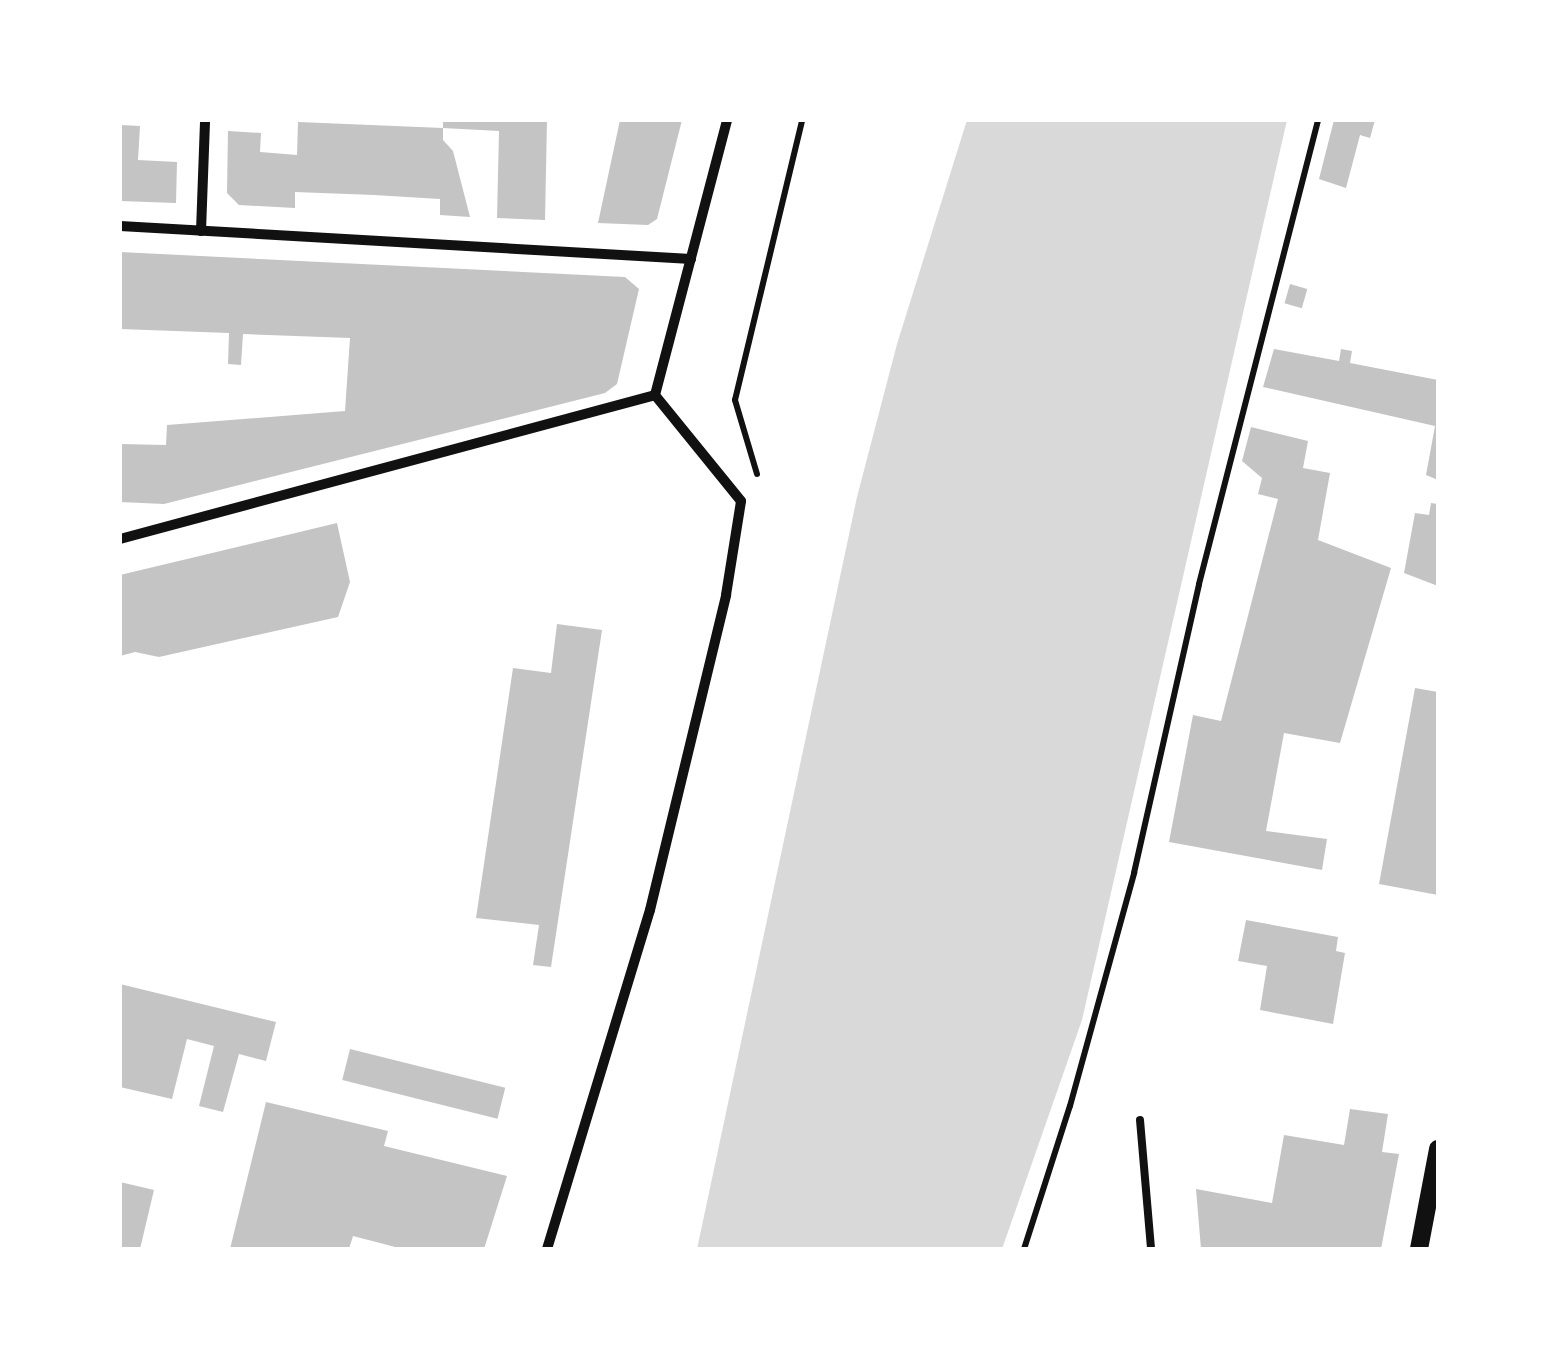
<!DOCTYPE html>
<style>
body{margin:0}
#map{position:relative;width:1558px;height:1369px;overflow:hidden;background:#fff;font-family:Lato,sans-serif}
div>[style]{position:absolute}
.water>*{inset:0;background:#d9d9d9}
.building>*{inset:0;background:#c4c4c4;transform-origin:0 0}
.path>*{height:6px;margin:-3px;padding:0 3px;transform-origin:3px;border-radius:3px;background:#111}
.service>*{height:8px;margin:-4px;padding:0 4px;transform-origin:4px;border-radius:4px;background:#111}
.minor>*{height:10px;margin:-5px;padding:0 5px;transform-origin:5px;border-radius:5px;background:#111}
.tertiary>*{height:18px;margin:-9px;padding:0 9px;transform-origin:9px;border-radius:9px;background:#111}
span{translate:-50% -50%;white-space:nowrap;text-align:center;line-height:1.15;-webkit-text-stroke:10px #fff;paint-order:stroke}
.frame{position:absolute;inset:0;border:122px solid #fff;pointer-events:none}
</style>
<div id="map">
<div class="water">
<div style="clip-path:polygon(967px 120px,1287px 120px,1082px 1020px,1002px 1249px,697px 1249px,857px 497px,897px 344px)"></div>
</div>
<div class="building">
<div style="clip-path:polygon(443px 120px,547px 120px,545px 220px,497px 218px,499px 131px,443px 128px)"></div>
<div style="clip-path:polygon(620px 120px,682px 120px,657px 219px,648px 225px,598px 223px)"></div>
<div style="clip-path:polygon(1334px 120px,1375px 120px,1370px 138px,1360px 135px,1346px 188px,1319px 179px)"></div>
<div style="clip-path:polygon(298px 122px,443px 128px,443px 140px,453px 151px,470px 217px,440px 215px,440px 199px,374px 195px,295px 192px,295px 208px,239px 205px,227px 193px,228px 131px,261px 133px,260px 152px,297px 155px)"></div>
<div style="clip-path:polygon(120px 125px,140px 126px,138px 160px,177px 162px,176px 203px,120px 201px)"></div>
<div style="clip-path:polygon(120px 252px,625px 277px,639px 289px,617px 384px,605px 393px,164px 504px,120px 502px,120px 444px,166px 445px,167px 425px,345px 411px,350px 338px,243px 334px,241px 365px,228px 364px,229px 333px,120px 329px)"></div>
<div style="left:1290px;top:284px;width:18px;height:20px;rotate:16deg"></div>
<div style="clip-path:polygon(1274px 349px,1339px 361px,1341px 349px,1352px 351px,1350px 363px,1438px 380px,1438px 480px,1426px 475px,1435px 426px,1263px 387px)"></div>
<div style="clip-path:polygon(1251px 427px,1308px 441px,1303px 468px,1330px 473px,1318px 540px,1391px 568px,1340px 743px,1284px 733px,1266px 831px,1327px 839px,1322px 870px,1169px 842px,1193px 715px,1221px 721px,1278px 499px,1258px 494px,1262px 478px,1242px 461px)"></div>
<div style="clip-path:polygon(1431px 503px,1438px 504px,1438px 586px,1404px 573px,1415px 513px,1429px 515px)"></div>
<div style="clip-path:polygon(337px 523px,350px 582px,338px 617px,159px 657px,135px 652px,120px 656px,120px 575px)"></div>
<div style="clip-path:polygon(557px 624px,602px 630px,551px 967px,533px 965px,539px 925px,476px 918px,513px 668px,551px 673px)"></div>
<div style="clip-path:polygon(1415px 688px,1438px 692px,1438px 895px,1379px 884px)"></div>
<div style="clip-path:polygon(1246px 920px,1338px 937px,1336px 951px,1345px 953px,1333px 1024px,1260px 1010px,1267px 966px,1238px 961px)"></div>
<div style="clip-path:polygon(120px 984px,276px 1022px,266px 1061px,239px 1054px,223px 1112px,199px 1106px,214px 1046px,187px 1039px,172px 1099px,120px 1087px)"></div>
<div style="left:350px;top:1049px;width:160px;height:32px;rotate:14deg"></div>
<div style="clip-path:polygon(266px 1102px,388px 1131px,384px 1146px,507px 1176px,484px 1249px,403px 1249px,353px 1236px,349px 1249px,230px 1249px)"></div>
<div style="clip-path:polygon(1350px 1109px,1388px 1114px,1382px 1152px,1399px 1154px,1381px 1249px,1201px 1249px,1196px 1189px,1272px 1203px,1284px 1135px,1344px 1145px)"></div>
<div style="clip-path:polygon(120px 1182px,154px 1190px,140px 1249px,120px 1249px)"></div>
</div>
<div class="path">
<div style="left:757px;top:474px;width:77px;rotate:-106.6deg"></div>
<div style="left:735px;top:400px;width:288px;rotate:-76.5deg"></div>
<div style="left:1024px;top:1249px;width:150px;rotate:-72.2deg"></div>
<div style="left:1070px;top:1106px;width:242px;rotate:-74.6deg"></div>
<div style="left:1134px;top:873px;width:296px;rotate:-77.3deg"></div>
<div style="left:1199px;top:584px;width:479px;rotate:-75.6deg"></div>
</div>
<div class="service">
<div style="left:1140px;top:1120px;width:129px;rotate:85.1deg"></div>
</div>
<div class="minor">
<div style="left:120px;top:226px;width:572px;rotate:3.31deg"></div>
<div style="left:201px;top:231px;width:111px;rotate:-87.9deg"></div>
<div style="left:655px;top:395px;width:284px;rotate:-75.3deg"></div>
<div style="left:120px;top:539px;width:554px;rotate:-15.06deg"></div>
<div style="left:547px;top:1249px;width:354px;rotate:-73.1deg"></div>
<div style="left:650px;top:910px;width:324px;rotate:-76.4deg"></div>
<div style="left:726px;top:595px;width:95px;rotate:-80.9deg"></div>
<div style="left:741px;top:501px;width:136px;rotate:-129.1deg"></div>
</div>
<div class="tertiary">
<div style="left:1419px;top:1249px;width:102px;rotate:-79.2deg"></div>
</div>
<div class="frame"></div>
</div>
